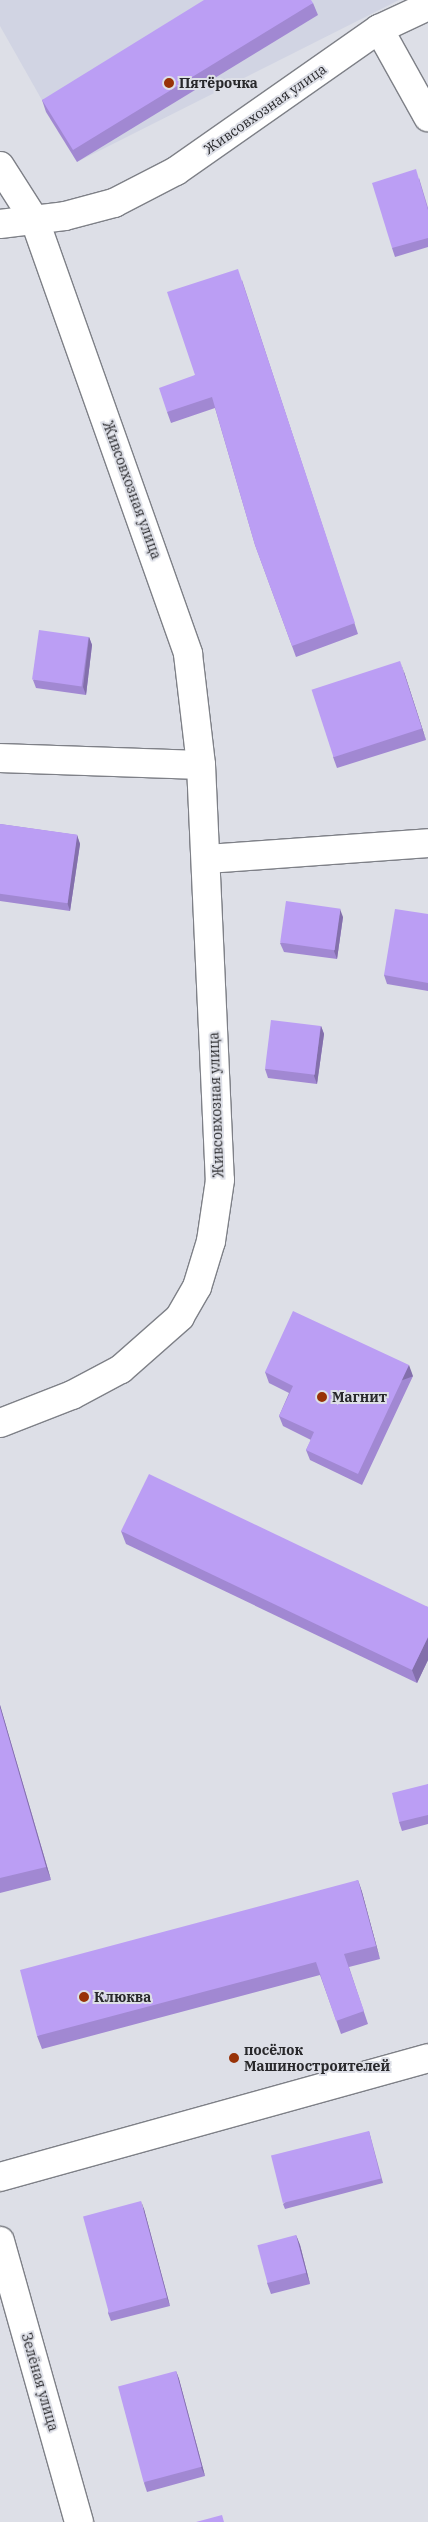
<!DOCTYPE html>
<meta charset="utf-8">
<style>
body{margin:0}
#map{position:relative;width:428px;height:2522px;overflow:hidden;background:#dddfe7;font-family:"IBM Plex Serif",serif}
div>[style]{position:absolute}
.built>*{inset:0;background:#d1d4e3}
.roads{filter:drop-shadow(1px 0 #7e8087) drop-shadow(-1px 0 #7e8087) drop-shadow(0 1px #7e8087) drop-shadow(0 -1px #7e8087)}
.street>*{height:28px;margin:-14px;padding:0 14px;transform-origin:14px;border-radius:14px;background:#fff}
.secondary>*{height:28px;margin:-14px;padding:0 14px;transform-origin:14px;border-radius:14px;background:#fff}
.wall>*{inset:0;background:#a188d2}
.shaded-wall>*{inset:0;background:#836fab;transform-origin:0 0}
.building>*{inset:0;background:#bb9ef4;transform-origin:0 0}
.dots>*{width:14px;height:14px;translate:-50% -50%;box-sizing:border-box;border:2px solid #dddfe7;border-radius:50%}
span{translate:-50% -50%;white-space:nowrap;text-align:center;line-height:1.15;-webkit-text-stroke:4px #dddfe7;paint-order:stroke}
.poi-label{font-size:14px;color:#28282b;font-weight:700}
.left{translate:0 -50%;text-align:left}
.street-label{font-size:14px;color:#28282b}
</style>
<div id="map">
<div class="built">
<div style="clip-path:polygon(0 0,399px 0,77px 162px,0 26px)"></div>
</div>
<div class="roads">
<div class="street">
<div style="left:379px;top:29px;width:101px;rotate:60.9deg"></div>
<div style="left:0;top:224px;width:65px;rotate:-7deg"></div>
<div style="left:65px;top:216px;width:51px;rotate:-14.9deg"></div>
<div style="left:114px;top:203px;width:70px;rotate:-27.3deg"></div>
<div style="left:176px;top:171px;width:248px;rotate:-35deg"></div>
<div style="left:379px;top:29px;width:54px;rotate:-25.1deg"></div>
<div style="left:0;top:758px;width:201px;rotate:2deg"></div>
<div style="left:207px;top:859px;width:222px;rotate:-4.1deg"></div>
</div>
<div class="secondary">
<div style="left:0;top:166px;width:65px;rotate:57.5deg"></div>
<div style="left:35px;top:221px;width:459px;rotate:70.5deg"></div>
<div style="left:188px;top:654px;width:112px;rotate:83.3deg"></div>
<div style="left:201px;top:765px;width:415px;rotate:87.4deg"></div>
<div style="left:220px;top:1180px;width:62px;rotate:98.4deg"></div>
<div style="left:211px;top:1241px;width:48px;rotate:106.9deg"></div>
<div style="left:197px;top:1287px;width:34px;rotate:120deg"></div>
<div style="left:180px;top:1317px;width:79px;rotate:138.6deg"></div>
<div style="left:121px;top:1369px;width:55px;rotate:152deg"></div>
<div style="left:72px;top:1395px;width:77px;rotate:158.7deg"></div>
<div style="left:0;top:2177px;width:444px;rotate:-15.5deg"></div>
<div style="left:0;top:2241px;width:292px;rotate:74.3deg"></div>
</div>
</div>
<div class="wall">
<div style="clip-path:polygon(313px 3px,318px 15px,77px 162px,46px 112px,42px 100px)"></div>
<div style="clip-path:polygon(419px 178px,428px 208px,428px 247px,395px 257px,392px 248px)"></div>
<div style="clip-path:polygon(242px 280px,358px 634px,296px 657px,255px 545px,215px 408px,171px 423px,167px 412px,195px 375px)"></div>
<div style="clip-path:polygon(89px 637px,92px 645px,86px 695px,36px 688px,33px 680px)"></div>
<div style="clip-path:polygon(404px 672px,426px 740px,337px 768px,333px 757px)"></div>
<div style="clip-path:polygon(0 824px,77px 835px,80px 844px,70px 911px,0 901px)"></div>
<div style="clip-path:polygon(428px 914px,428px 991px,387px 984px,384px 975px)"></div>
<div style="clip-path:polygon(343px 917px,337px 959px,284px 952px,280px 943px)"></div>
<div style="clip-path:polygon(321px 1026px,324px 1034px,317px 1084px,268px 1078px,265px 1069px)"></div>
<div style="clip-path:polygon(265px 1372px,413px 1376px,362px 1485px,310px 1460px,306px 1450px,311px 1440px,283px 1426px,279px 1416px,289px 1393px,269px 1383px)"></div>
<div style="clip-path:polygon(121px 1531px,428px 1607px,428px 1660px,417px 1683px,126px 1544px)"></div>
<div style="clip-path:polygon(0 1705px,51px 1880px,0 1893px)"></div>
<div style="clip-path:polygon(428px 1784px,428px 1824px,402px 1831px,399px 1822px)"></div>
<div style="clip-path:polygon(358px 1880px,362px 1892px,380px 1959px,349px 1967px,368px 2024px,341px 2034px,320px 1975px,42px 2049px,37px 2036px)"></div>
<div style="clip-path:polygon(369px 2131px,383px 2183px,285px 2209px,283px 2204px)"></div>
<div style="clip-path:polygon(144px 2209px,170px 2306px,111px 2321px,108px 2313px)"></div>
<div style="clip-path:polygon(296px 2235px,300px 2245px,310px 2284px,271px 2294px,267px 2283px)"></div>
<div style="clip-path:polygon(176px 2371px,179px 2379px,205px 2476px,147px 2492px,144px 2483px)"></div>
</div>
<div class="shaded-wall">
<div style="clip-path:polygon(89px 637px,92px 645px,86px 695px,83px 687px)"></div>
<div style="clip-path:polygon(400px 661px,404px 672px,426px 740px,422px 729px)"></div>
<div style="clip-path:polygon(77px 835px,80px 844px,70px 911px,67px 902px)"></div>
<div style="clip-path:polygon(340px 909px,343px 917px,337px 959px,334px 951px)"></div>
<div style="clip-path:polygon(321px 1026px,324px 1034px,317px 1084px,314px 1076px)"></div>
<div style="left:409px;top:1365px;width:12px;height:120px;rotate:70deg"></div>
<div style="clip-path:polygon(428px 1637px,428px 1660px,417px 1683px,412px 1670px)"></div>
<div style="clip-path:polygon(0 1705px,51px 1880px,46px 1867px,0 1708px)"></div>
<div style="clip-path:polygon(358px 1880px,362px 1892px,380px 1959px,376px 1946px)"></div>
<div style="clip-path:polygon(141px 2201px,144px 2209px,170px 2306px,167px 2298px)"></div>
<div style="clip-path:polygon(296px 2235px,300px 2245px,310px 2284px,306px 2273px)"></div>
<div style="clip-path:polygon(176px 2371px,179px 2379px,205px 2476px,201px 2467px)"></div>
</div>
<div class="building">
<div style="clip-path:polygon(204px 0,311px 0,313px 3px,73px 150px,42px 100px)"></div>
<div style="clip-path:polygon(416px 169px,428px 210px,428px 238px,392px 248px,372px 183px)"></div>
<div style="clip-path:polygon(238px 269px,355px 623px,292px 646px,255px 545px,212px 397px,167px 412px,159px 388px,195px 375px,167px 292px)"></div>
<div style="left:39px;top:630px;width:50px;height:50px;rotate:8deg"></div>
<div style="left:400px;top:661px;width:71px;height:93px;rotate:72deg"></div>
<div style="left:0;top:824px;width:78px;height:69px;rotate:8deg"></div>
<div style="left:286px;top:901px;width:55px;height:42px;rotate:8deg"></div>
<div style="clip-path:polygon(395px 909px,428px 914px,428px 983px,384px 975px)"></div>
<div style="left:271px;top:1020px;width:50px;height:49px;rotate:7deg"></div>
<div style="clip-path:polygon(293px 1311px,409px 1365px,358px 1474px,306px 1450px,314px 1432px,279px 1416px,293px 1386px,265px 1372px)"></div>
<div style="clip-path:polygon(149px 1474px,428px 1607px,428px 1637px,412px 1670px,121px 1531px)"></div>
<div style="clip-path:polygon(0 1708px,46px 1867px,0 1878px)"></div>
<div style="clip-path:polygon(428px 1784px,428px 1815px,399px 1822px,392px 1793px)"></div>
<div style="clip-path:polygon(358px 1880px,376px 1946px,344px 1954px,364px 2011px,336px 2021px,316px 1962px,37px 2036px,20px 1970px)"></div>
<div style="left:369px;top:2131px;width:49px;height:101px;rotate:76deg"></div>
<div style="left:141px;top:2201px;width:100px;height:60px;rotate:75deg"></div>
<div style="left:296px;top:2235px;width:39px;height:40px;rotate:75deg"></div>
<div style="left:176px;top:2371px;width:99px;height:60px;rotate:75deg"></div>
<div style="clip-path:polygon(222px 2515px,224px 2522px,196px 2522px)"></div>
</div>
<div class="dots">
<div style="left:169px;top:83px;background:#983207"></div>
<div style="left:322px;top:1397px;background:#983207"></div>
<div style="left:84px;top:1997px;background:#983207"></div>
<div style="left:234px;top:2058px;background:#983207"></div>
</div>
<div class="poi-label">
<span class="left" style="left:179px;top:83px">Пятёрочка</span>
<span class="left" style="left:332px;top:1397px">Магнит</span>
<span class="left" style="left:94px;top:1997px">Клюква</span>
<span class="left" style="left:244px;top:2058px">посёлок<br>Машиностроителей</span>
</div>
<div class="street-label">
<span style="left:265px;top:109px;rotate:-35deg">Живсовхозная улица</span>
<span style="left:132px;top:490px;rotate:70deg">Живсовхозная улица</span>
<span style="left:216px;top:1105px;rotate:-92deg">Живсовхозная улица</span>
<span style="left:40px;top:2382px;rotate:74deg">Зелёная улица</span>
</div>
</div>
